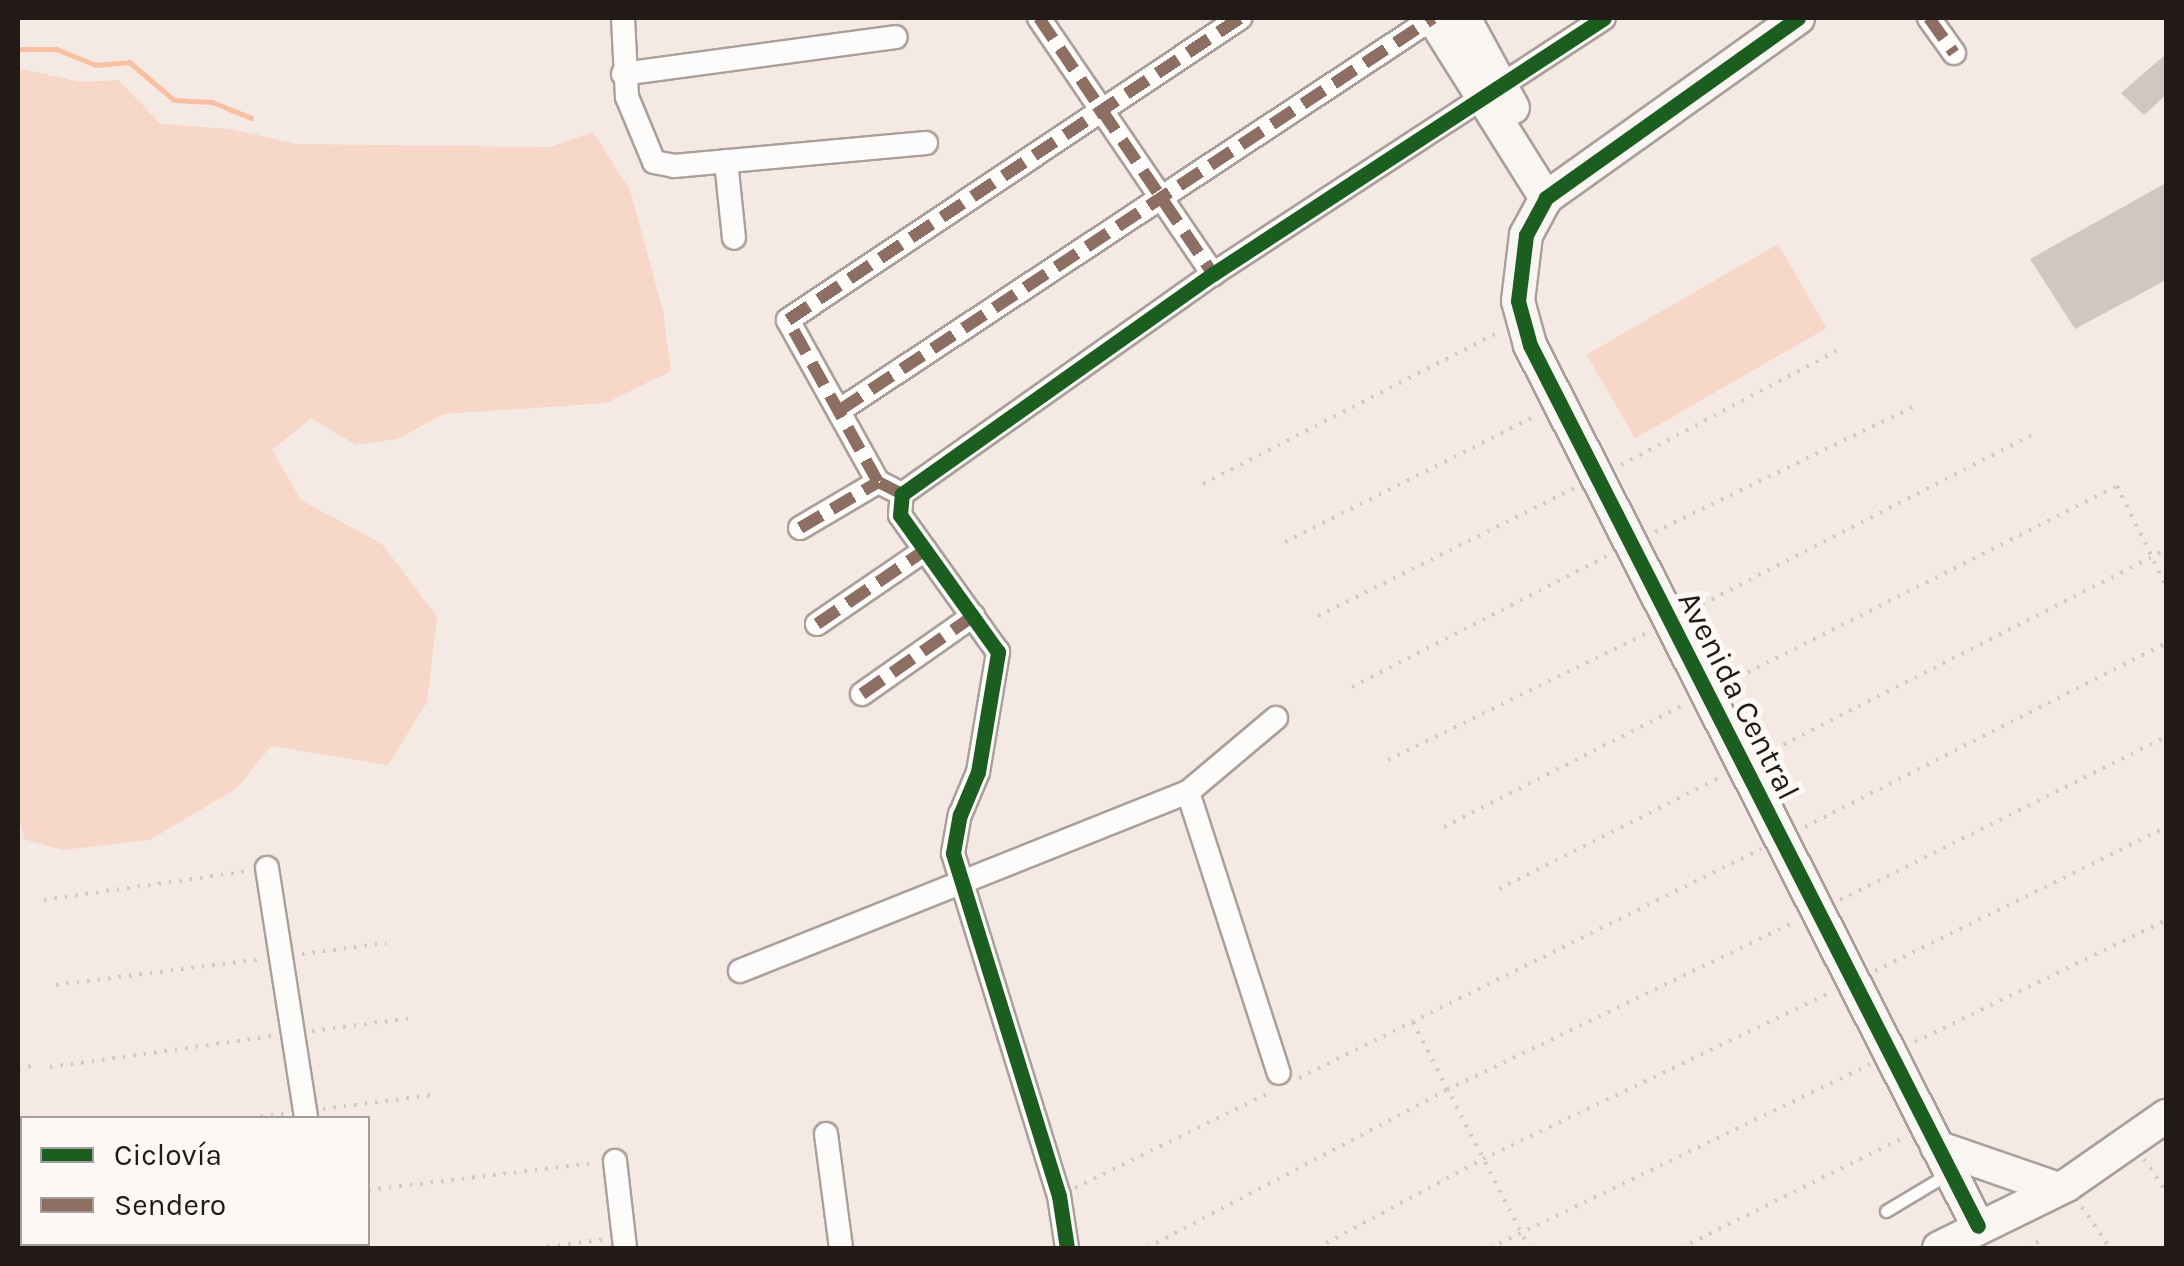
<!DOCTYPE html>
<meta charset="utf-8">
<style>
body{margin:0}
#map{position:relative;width:2184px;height:1266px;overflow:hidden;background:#f5e9e3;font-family:Karla,sans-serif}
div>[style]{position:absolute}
.green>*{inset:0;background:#f7d7c8;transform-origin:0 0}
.stream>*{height:5px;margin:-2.5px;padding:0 2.5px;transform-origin:2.5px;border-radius:2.5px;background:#f8bfa2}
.building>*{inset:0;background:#d0c7c3}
.path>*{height:4px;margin-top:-2px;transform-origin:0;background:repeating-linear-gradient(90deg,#cecac8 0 2.5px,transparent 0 10.5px)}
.roads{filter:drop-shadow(2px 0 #a9a09c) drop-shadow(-2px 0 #a9a09c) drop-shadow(0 2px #a9a09c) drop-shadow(0 -2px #a9a09c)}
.lane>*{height:11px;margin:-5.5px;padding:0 5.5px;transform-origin:5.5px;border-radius:5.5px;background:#fefcfb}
.street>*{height:22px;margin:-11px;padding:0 11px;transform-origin:11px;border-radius:11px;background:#fefcfb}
.secondary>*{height:32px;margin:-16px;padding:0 16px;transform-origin:16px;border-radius:16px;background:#f9f5f2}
.quiet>*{height:12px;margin-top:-6px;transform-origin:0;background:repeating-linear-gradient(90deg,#8d6e63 0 25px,transparent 0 37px)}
.cycleway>*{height:15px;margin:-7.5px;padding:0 7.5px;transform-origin:7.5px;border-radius:7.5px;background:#1b5e20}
span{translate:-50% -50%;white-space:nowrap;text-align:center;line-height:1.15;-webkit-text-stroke:10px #fcf8f5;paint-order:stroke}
.street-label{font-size:32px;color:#221a17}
.frame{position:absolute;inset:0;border:20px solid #221a17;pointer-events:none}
.legend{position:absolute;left:20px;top:1116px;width:350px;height:130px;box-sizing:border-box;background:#fcf8f5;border:2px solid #a59f9c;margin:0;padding:12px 18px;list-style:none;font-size:30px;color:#221a17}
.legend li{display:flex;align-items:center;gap:20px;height:50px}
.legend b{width:50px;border:2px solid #a59f9c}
</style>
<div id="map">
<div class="green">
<div style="clip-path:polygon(18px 68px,80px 82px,118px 80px,161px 124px,231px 129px,296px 144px,550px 147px,593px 132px,630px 190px,663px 311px,671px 371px,606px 403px,444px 414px,397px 439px,356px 445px,311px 418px,272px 450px,301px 500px,382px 544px,437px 617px,427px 702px,388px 765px,271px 746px,237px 788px,150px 840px,62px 850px,24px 839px,18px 814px)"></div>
<div style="left:1778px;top:244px;width:97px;height:221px;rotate:60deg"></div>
</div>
<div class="stream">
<div style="left:18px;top:49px;width:38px"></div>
<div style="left:56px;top:49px;width:43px;rotate:21.8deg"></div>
<div style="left:96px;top:65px;width:33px;rotate:-5deg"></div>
<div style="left:129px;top:62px;width:59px;rotate:40.2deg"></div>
<div style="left:174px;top:100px;width:38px;rotate:3deg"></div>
<div style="left:212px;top:102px;width:42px;rotate:22.3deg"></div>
</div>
<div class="building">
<div style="clip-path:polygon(2166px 54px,2166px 95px,2144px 115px,2121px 93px)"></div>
<div style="clip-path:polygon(2166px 183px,2166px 280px,2075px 329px,2030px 259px)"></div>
</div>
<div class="path">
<div style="left:1621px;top:465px;width:250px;rotate:-27.9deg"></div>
<div style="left:1203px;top:484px;width:335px;rotate:-27.2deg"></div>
<div style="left:1655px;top:532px;width:290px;rotate:-25.9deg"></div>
<div style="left:1285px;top:542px;width:284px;rotate:-26.7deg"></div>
<div style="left:1693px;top:609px;width:380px;rotate:-27.2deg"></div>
<div style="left:1318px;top:616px;width:289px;rotate:-26.5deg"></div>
<div style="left:1729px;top:682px;width:435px;rotate:-26.8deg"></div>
<div style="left:2117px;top:486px;width:111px;rotate:63.9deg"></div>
<div style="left:1352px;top:687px;width:291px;rotate:-27.2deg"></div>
<div style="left:1765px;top:754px;width:450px;rotate:-27deg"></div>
<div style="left:1388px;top:760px;width:291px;rotate:-26.1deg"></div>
<div style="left:1444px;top:827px;width:271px;rotate:-27deg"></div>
<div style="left:1805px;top:827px;width:405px;rotate:-27deg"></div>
<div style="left:1499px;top:889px;width:249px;rotate:-26.8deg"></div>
<div style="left:44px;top:900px;width:205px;rotate:-8.1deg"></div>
<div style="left:1840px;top:900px;width:364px;rotate:-26.6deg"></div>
<div style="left:302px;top:954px;width:85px;rotate:-7.5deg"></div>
<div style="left:1875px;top:971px;width:325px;rotate:-26.3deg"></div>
<div style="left:56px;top:985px;width:209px;rotate:-7.2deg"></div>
<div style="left:18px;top:1009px;width:1px"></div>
<div style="left:1413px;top:1022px;width:254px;rotate:62.8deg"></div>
<div style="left:312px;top:1031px;width:101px;rotate:-7.4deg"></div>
<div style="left:1915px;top:1042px;width:279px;rotate:-25.9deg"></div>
<div style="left:50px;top:1067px;width:225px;rotate:-7.9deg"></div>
<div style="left:18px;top:1069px;width:17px;rotate:-13deg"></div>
<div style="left:1299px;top:1078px;width:516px;rotate:-26.37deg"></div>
<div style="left:323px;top:1109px;width:110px;rotate:-7.3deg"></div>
<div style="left:250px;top:1118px;width:34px;rotate:-7deg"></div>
<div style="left:18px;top:1132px;width:4px;rotate:-14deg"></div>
<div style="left:2144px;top:1159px;width:40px;rotate:56deg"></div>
<div style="left:1075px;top:1188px;width:220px;rotate:-26.1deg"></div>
<div style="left:368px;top:1190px;width:230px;rotate:-6.8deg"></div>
<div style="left:18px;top:1191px;width:4px;rotate:-14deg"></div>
<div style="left:2082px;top:1207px;width:50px;rotate:55.7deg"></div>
<div style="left:18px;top:1247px;width:14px;rotate:-12deg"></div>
<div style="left:537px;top:1248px;width:71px;rotate:-7.3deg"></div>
<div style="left:1147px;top:1248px;width:339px;rotate:-27.8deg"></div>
<div style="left:1447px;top:1090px;width:386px;rotate:-25.8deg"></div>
<div style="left:1317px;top:1248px;width:188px;rotate:-28.2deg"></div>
<div style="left:1483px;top:1159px;width:385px;rotate:-25.6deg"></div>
<div style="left:1490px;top:1248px;width:422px;rotate:-25.8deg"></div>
<div style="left:1681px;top:1248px;width:250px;rotate:-26.4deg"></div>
<div style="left:2027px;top:1248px;width:18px;rotate:-29deg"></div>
</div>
<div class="roads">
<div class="lane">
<div style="left:1886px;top:1211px;width:70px;rotate:-31deg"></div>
</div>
<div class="street">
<div style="left:623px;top:18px;width:79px;rotate:87.1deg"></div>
<div style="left:627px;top:97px;width:70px;rotate:67.4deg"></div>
<div style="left:654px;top:162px;width:20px;rotate:11deg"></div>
<div style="left:674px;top:166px;width:253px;rotate:-5.2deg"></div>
<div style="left:1039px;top:18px;width:310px;rotate:55.8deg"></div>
<div style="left:1929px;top:18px;width:43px;rotate:54.5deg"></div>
<div style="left:623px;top:74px;width:275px;rotate:-7.7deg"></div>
<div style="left:726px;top:161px;width:77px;rotate:84.1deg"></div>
<div style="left:840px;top:410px;width:711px;rotate:-33.47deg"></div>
<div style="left:902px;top:494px;width:27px;rotate:-153deg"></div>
<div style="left:878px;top:482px;width:185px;rotate:-119.1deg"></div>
<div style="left:788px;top:320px;width:544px;rotate:-33.75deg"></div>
<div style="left:800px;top:528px;width:91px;rotate:-30.5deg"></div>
<div style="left:817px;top:624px;width:131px;rotate:-34.4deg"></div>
<div style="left:862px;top:694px;width:136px;rotate:-35.1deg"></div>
<div style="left:1188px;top:792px;width:295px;rotate:72.1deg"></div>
<div style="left:267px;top:868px;width:253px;rotate:81.1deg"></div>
<div style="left:740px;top:971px;width:482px;rotate:-21.8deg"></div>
<div style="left:1188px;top:792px;width:115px;rotate:-40.1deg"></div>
<div style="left:826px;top:1134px;width:115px;rotate:82.5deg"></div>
<div style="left:615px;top:1161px;width:88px;rotate:83.4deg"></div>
<div style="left:324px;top:1244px;width:4px;rotate:76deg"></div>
<div style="left:1067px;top:1248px;width:53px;rotate:-98.7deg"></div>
<div style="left:1059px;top:1196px;width:359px;rotate:-107.2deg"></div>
<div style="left:953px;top:853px;width:39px;rotate:-80deg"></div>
<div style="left:960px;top:815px;width:47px;rotate:-67.3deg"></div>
<div style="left:978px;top:772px;width:122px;rotate:-80.5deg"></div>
<div style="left:998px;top:652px;width:168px;rotate:-125.6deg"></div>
<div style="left:900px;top:515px;width:21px;rotate:-85deg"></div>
<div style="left:902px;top:494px;width:381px;rotate:-35.3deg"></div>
<div style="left:1213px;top:274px;width:467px;rotate:-33.2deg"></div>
</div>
<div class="secondary">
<div style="left:1433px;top:18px;width:213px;rotate:57.9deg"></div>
<div style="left:1464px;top:18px;width:102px;rotate:61.4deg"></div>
<div style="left:1798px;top:18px;width:310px;rotate:144.5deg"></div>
<div style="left:1546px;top:198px;width:42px;rotate:118.4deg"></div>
<div style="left:1526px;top:235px;width:66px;rotate:96.9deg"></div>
<div style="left:1518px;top:301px;width:46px;rotate:74.7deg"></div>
<div style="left:1530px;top:345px;width:988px;rotate:63.05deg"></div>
<div style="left:1937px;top:1147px;width:128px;rotate:19.1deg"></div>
<div style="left:1939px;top:1248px;width:143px;rotate:-26.2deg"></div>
<div style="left:2067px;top:1185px;width:121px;rotate:-34.9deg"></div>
</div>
</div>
<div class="quiet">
<div style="left:1039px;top:18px;width:310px;rotate:55.8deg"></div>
<div style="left:1929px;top:18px;width:43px;rotate:54.5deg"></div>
<div style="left:840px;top:410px;width:711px;rotate:-33.47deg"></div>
<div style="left:902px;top:494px;width:27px;rotate:-153deg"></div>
<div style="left:878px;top:482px;width:185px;rotate:-119.1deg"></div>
<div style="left:788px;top:320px;width:544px;rotate:-33.75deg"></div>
<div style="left:800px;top:528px;width:91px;rotate:-30.5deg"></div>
<div style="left:817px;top:624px;width:131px;rotate:-34.4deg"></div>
<div style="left:862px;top:694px;width:136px;rotate:-35.1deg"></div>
</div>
<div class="cycleway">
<div style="left:1798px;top:18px;width:310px;rotate:144.5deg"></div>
<div style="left:1546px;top:198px;width:42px;rotate:118.4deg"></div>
<div style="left:1526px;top:235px;width:66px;rotate:96.9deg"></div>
<div style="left:1518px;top:301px;width:46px;rotate:74.7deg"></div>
<div style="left:1530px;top:345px;width:988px;rotate:63.05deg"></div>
<div style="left:1067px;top:1248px;width:53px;rotate:-98.7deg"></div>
<div style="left:1059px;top:1196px;width:359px;rotate:-107.2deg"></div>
<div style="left:953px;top:853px;width:39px;rotate:-80deg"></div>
<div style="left:960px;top:815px;width:47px;rotate:-67.3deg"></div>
<div style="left:978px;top:772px;width:122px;rotate:-80.5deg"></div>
<div style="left:998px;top:652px;width:168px;rotate:-125.6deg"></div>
<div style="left:900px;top:515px;width:21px;rotate:-85deg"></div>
<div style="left:902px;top:494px;width:381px;rotate:-35.3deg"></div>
<div style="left:1213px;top:274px;width:467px;rotate:-33.2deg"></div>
</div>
<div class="street-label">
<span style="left:1738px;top:696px;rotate:63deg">Avenida Central</span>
</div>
<div class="frame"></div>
<ul class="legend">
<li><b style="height:12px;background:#1b5e20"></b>Ciclovía</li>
<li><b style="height:12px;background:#8d6e63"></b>Sendero</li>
</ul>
</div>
